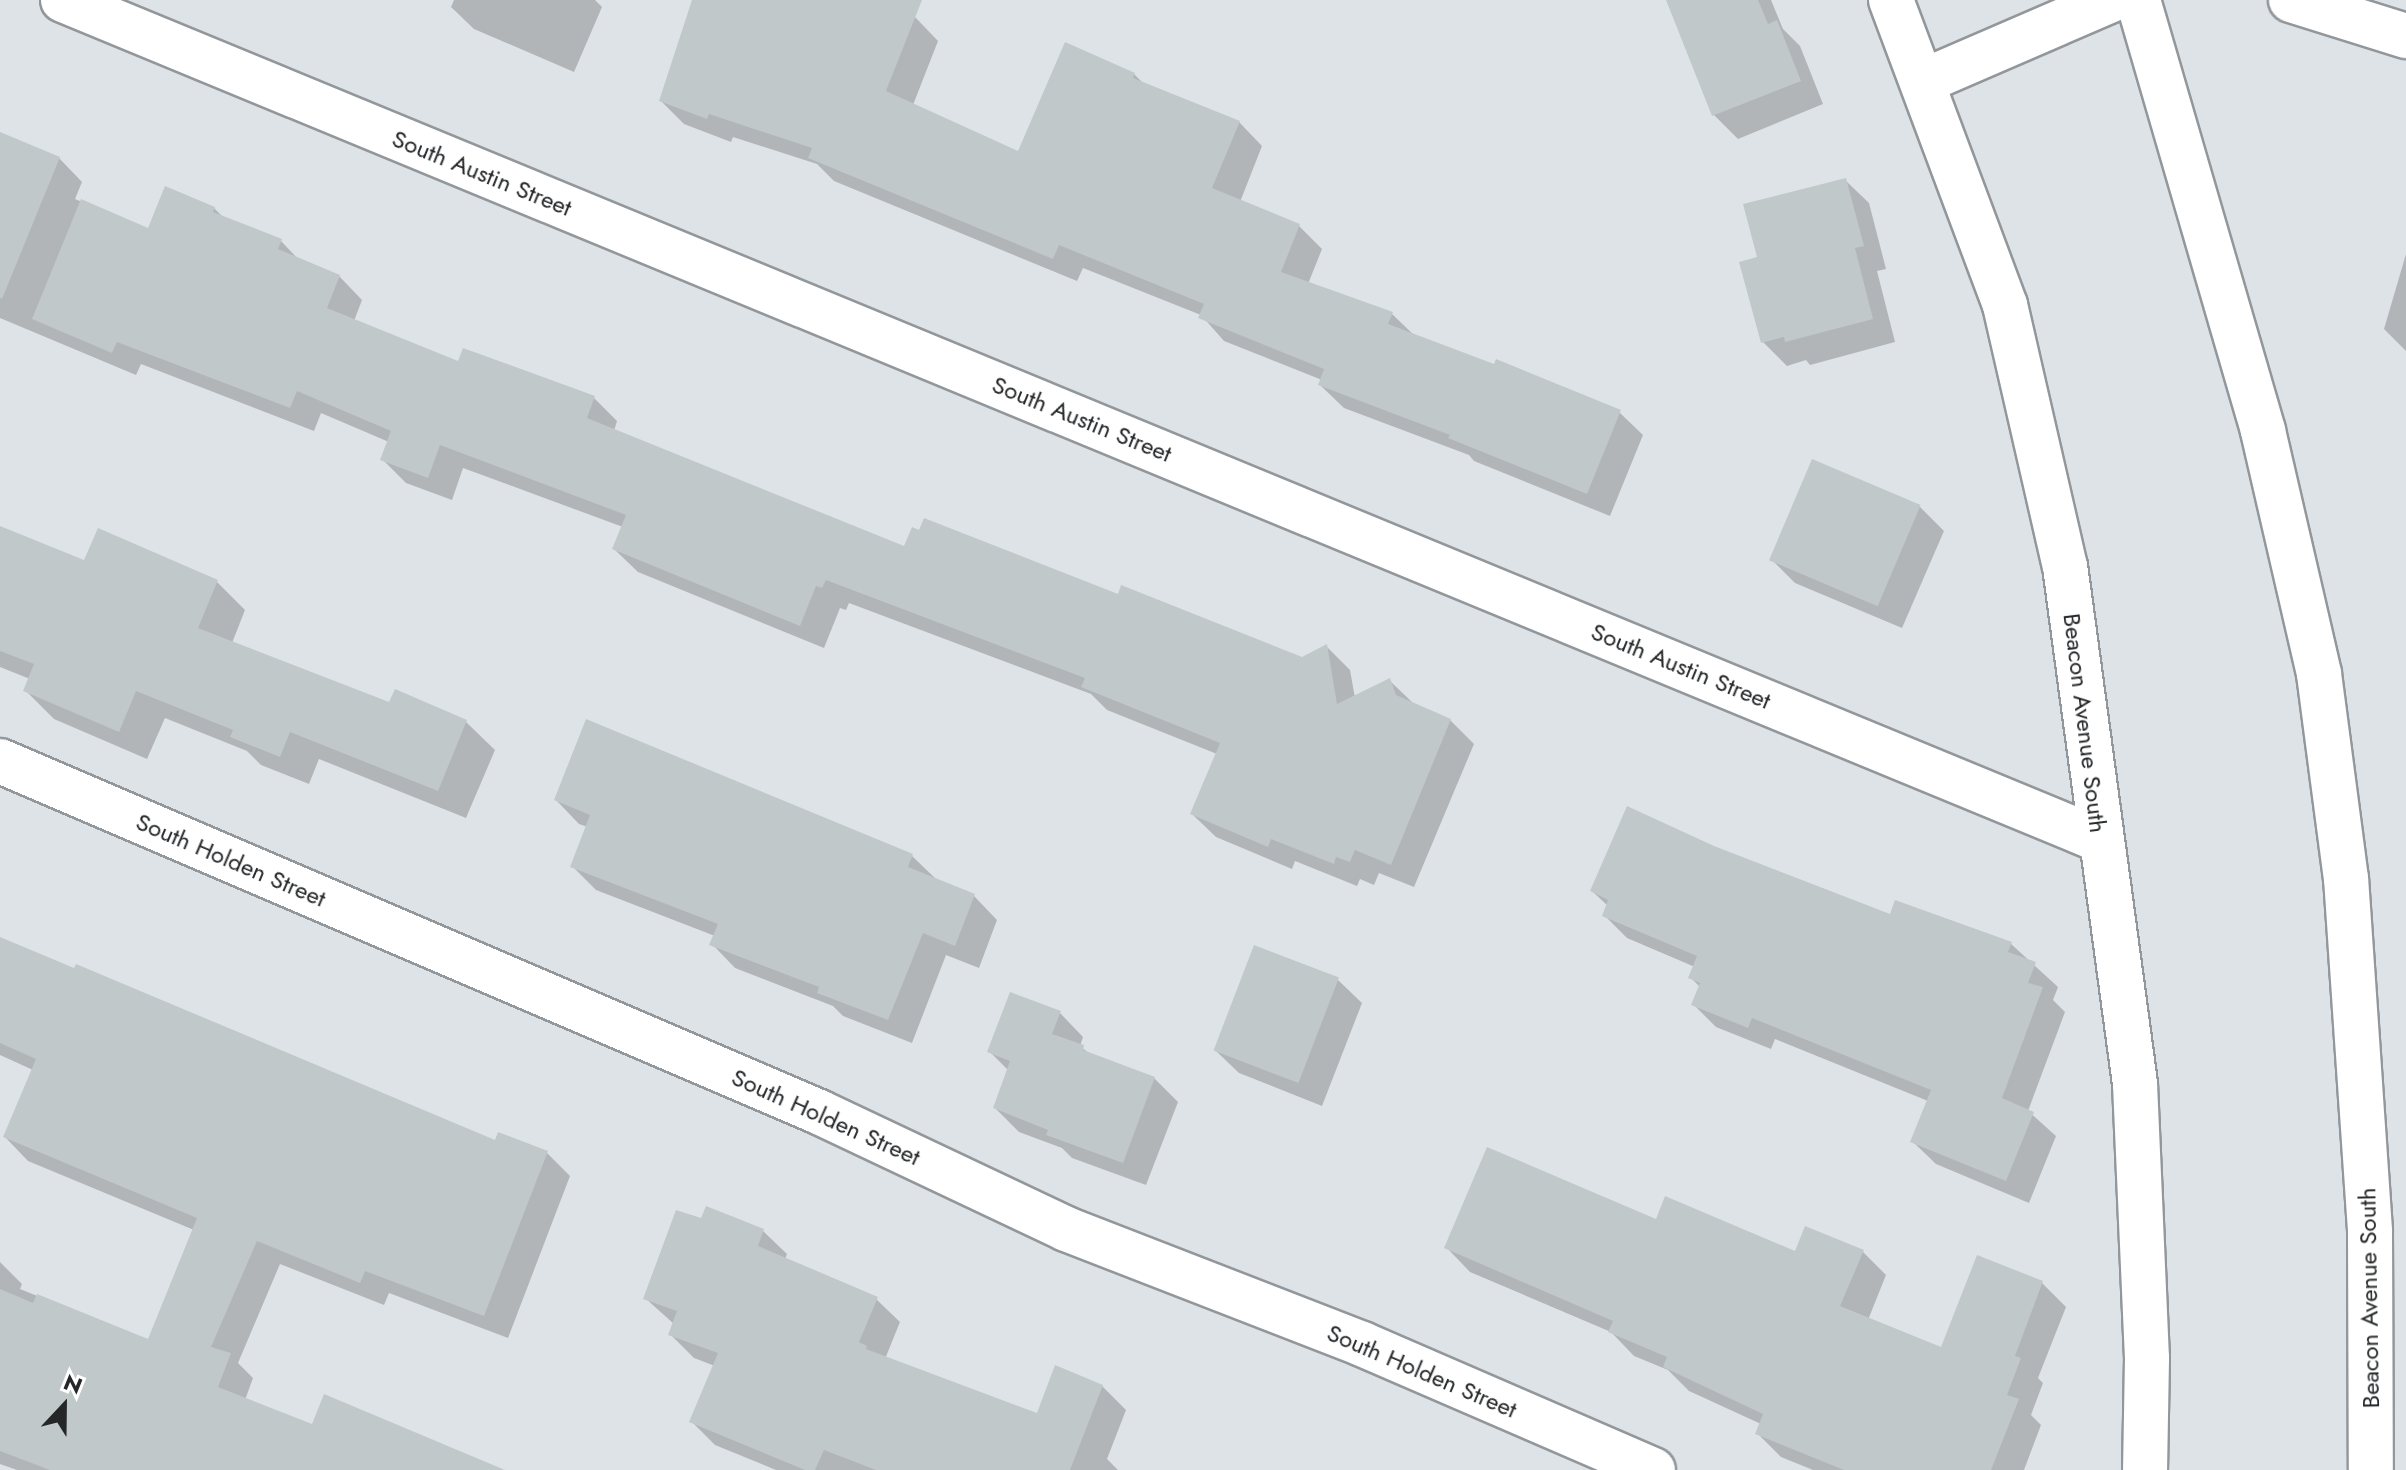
<!DOCTYPE html>
<style>
body{margin:0}
#map{position:relative;width:2406px;height:1470px;overflow:hidden;background:#dee3e7;font-family:Jost,sans-serif}
div>[style]{position:absolute}
.shadow>*{inset:0;background:#0003}
.building>*{inset:0;background:#c1c8c9;transform-origin:0 0}
.roads{filter:drop-shadow(2px 0 #92979b) drop-shadow(-2px 0 #92979b) drop-shadow(0 2px #92979b) drop-shadow(0 -2px #92979b)}
.minor>*{height:44px;margin:-22px;padding:0 22px;transform-origin:22px;border-radius:22px;background:#fff}
.secondary>*{height:44px;margin:-22px;padding:0 22px;transform-origin:22px;border-radius:22px;background:#fff}
span{translate:-50% -50%;white-space:nowrap;text-align:center;line-height:1.15;-webkit-text-stroke:7px #fff;paint-order:stroke}
.street-label{font-size:24px;color:#242628}
.north{position:absolute;left:24px;top:1366px;width:80px;height:80px;-webkit-text-stroke:6px #fff;paint-order:stroke;rotate:22deg;font-size:22px;font-weight:700;line-height:32px;text-align:center;color:#242628}
.north::after{content:'';display:block;margin:auto;width:28px;height:36px;background:#242628;clip-path:polygon(50% 0,100% 100%,50% 72%,0 100%)}
</style>
<div id="map">
<div class="shadow">
<div style="clip-path:polygon(454px 0,595px 0,602px 7px,574px 72px,474px 29px,451px 7px)"></div>
<div style="clip-path:polygon(694px 0,870px 0,915px 17px,938px 41px,913px 105px,1019px 154px,1134px 74px,1144px 84px,1239px 122px,1262px 146px,1240px 202px,1299px 226px,1322px 249px,1308px 284px,1392px 314px,1415px 336px,1619px 412px,1643px 435px,1610px 516px,1474px 461px,1469px 455px,1344px 408px,1320px 385px,1322px 380px,1224px 341px,1201px 315px,1083px 268px,1077px 281px,834px 181px,817px 164px,733px 137px,731px 142px,684px 124px,661px 101px)"></div>
<div style="clip-path:polygon(1668px 0,1771px 0,1783px 29px,1800px 46px,1823px 104px,1738px 139px,1714px 115px)"></div>
<div style="clip-path:polygon(0 135px,59px 158px,82px 182px,75px 199px,149px 230px,214px 208px,224px 218px,281px 241px,300px 261px,339px 276px,362px 300px,354px 321px,459px 364px,594px 398px,617px 421px,614px 431px,906px 549px,1119px 596px,1302px 660px,1327px 647px,1350px 670px,1355px 698px,1389px 680px,1413px 703px,1450px 720px,1474px 744px,1414px 887px,1379px 873px,1374px 885px,1360px 879px,1357px 886px,1295px 861px,1292px 869px,1216px 837px,1192px 814px,1217px 754px,1107px 710px,1091px 694px,849px 603px,846px 610px,840px 608px,824px 648px,638px 572px,614px 549px,623px 527px,463px 468px,452px 500px,406px 483px,382px 459px,389px 442px,321px 413px,314px 431px,141px 364px,136px 375px,0 318px)"></div>
<div style="clip-path:polygon(1845px 180px,1869px 203px,1886px 269px,1877px 271px,1895px 342px,1810px 365px,1806px 360px,1787px 366px,1763px 342px,1760px 258px)"></div>
<div style="clip-path:polygon(2406px 254px,2406px 351px,2384px 329px)"></div>
<div style="clip-path:polygon(1920px 507px,1944px 531px,1902px 628px,1795px 583px,1772px 560px)"></div>
<div style="clip-path:polygon(99px 531px,217px 582px,245px 610px,232px 643px,390px 705px,466px 722px,495px 750px,466px 818px,319px 759px,309px 784px,261px 765px,247px 751px,165px 718px,147px 759px,54px 719px,25px 690px,30px 679px,0 667px,0 550px,85px 563px)"></div>
<div style="clip-path:polygon(556px 800px,912px 856px,936px 879px,974px 896px,997px 920px,979px 968px,946px 955px,912px 1043px,843px 1016px,833px 1006px,735px 968px,712px 944px,715px 936px,596px 890px,573px 867px,588px 827px,579px 824px)"></div>
<div style="clip-path:polygon(1713px 848px,1891px 917px,2010px 943px,2058px 987px,2053px 1000px,2065px 1012px,2028px 1111px,2056px 1136px,2029px 1203px,1936px 1164px,1912px 1141px,1928px 1101px,1775px 1039px,1771px 1049px,1716px 1027px,1693px 1004px,1700px 987px,1690px 977px,1695px 967px,1627px 938px,1604px 915px,1608px 906px,1592px 891px)"></div>
<div style="clip-path:polygon(0 939px,496px 1143px,547px 1153px,570px 1176px,508px 1338px,389px 1293px,384px 1305px,280px 1264px,238px 1363px,253px 1378px,245px 1400px,313px 1426px,325px 1397px,501px 1470px,17px 1470px,0 1464px,0 1262px,22px 1284px,20px 1289px,149px 1341px,194px 1230px,28px 1161px,5px 1137px,33px 1070px,0 1055px)"></div>
<div style="clip-path:polygon(1338px 980px,1362px 1003px,1322px 1106px,1239px 1073px,1215px 1050px)"></div>
<div style="clip-path:polygon(1060px 1013px,1083px 1037px,1080px 1046px,1091px 1055px,1154px 1078px,1178px 1102px,1146px 1185px,1072px 1158px,1062px 1148px,1019px 1132px,995px 1108px,1009px 1071px,989px 1051px)"></div>
<div style="clip-path:polygon(702px 1221px,763px 1231px,787px 1254px,785px 1259px,876px 1299px,900px 1322px,885px 1359px,1038px 1416px,1102px 1386px,1126px 1410px,1107px 1459px,1118px 1470px,776px 1470px,715px 1445px,691px 1421px,715px 1366px,694px 1358px,670px 1334px,674px 1324px,645px 1298px)"></div>
<div style="clip-path:polygon(1657px 1222px,1796px 1254px,1863px 1252px,1886px 1275px,1868px 1320px,1942px 1350px,2042px 1283px,2066px 1307px,2038px 1378px,2043px 1383px,2031px 1415px,2041px 1425px,2024px 1470px,1813px 1470px,1781px 1457px,1757px 1433px,1761px 1424px,1689px 1391px,1668px 1370px,1634px 1356px,1611px 1332px,1470px 1272px,1447px 1248px)"></div>
</div>
<div class="building">
<div style="clip-path:polygon(692px 0,922px 0,886px 91px,1018px 151px,1065px 42px,1135px 73px,1133px 78px,1240px 121px,1212px 188px,1300px 224px,1281px 272px,1393px 312px,1388px 324px,1494px 364px,1496px 359px,1621px 410px,1587px 494px,1448px 438px,1450px 435px,1318px 385px,1324px 369px,1198px 318px,1204px 304px,1059px 245px,1053px 259px,808px 158px,812px 148px,709px 114px,707px 119px,659px 101px)"></div>
<div style="clip-path:polygon(1666px 0,1758px 0,1768px 24px,1777px 20px,1801px 81px,1712px 116px)"></div>
<div style="clip-path:polygon(0 132px,60px 157px,2px 299px,0 298px)"></div>
<div style="clip-path:polygon(1846px 178px,1864px 246px,1855px 248px,1873px 319px,1785px 342px,1784px 337px,1761px 343px,1739px 262px,1757px 257px,1743px 204px)"></div>
<div style="clip-path:polygon(165px 186px,215px 207px,213px 212px,282px 239px,278px 249px,340px 275px,327px 308px,458px 361px,463px 348px,595px 396px,587px 418px,904px 546px,912px 527px,919px 530px,924px 518px,1118px 594px,1121px 585px,1302px 657px,1327px 644px,1337px 704px,1390px 678px,1396px 695px,1451px 719px,1391px 865px,1355px 850px,1350px 862px,1336px 857px,1334px 864px,1271px 839px,1268px 847px,1190px 814px,1220px 743px,1081px 687px,1085px 678px,826px 580px,822px 588px,816px 586px,800px 626px,612px 549px,626px 515px,440px 445px,428px 478px,380px 460px,391px 431px,297px 391px,290px 408px,117px 342px,112px 353px,32px 319px,81px 199px,148px 228px)"></div>
<div style="left:1812px;top:459px;width:118px;height:110px;rotate:23deg"></div>
<div style="clip-path:polygon(0 526px,84px 560px,98px 528px,218px 580px,198px 628px,389px 702px,395px 689px,467px 720px,438px 791px,290px 732px,280px 757px,230px 737px,233px 730px,136px 691px,119px 732px,23px 691px,34px 664px,0 651px)"></div>
<div style="clip-path:polygon(586px 719px,913px 854px,908px 867px,975px 894px,955px 946px,923px 933px,888px 1020px,817px 993px,819px 987px,709px 945px,718px 924px,570px 867px,590px 815px,554px 800px)"></div>
<div style="clip-path:polygon(1627px 806px,1714px 846px,1890px 914px,1895px 900px,2012px 942px,2008px 952px,2036px 962px,2028px 983px,2043px 987px,2002px 1098px,2034px 1112px,2006px 1181px,1910px 1142px,1931px 1090px,1752px 1018px,1748px 1028px,1691px 1005px,1700px 983px,1688px 978px,1697px 956px,1602px 916px,1608px 900px,1590px 891px)"></div>
<div style="clip-path:polygon(0 937px,74px 968px,76px 964px,495px 1140px,498px 1132px,548px 1151px,484px 1316px,365px 1271px,360px 1283px,257px 1241px,211px 1347px,231px 1353px,218px 1387px,312px 1424px,324px 1394px,505px 1470px,50px 1470px,0 1451px,0 1289px,33px 1303px,37px 1294px,148px 1339px,197px 1218px,3px 1137px,36px 1059px,0 1043px)"></div>
<div style="left:1254px;top:945px;width:91px;height:113px;rotate:21deg"></div>
<div style="clip-path:polygon(1010px 992px,1061px 1011px,1052px 1034px,1084px 1045px,1083px 1050px,1155px 1077px,1123px 1163px,1046px 1135px,1048px 1130px,993px 1108px,1010px 1061px,987px 1052px)"></div>
<div style="clip-path:polygon(1487px 1147px,1656px 1219px,1665px 1196px,1795px 1251px,1805px 1226px,1864px 1250px,1840px 1306px,1941px 1347px,1977px 1255px,2043px 1281px,2015px 1356px,2021px 1358px,2007px 1395px,2019px 1399px,1991px 1470px,1844px 1470px,1755px 1434px,1763px 1414px,1663px 1367px,1667px 1357px,1608px 1332px,1613px 1321px,1444px 1248px)"></div>
<div style="clip-path:polygon(706px 1206px,764px 1229px,758px 1246px,878px 1297px,859px 1342px,867px 1346px,866px 1349px,1037px 1413px,1055px 1365px,1103px 1385px,1070px 1470px,876px 1470px,824px 1450px,815px 1470px,805px 1470px,689px 1422px,718px 1353px,668px 1335px,677px 1311px,643px 1299px,676px 1210px,701px 1218px)"></div>
</div>
<div class="roads">
<div class="minor">
<div style="left:63px;top:0;width:2203px;rotate:22.41deg"></div>
<div style="left:2291px;top:0;width:121px;rotate:17.4deg"></div>
<div style="left:1924px;top:81px;width:204px;rotate:-23.4deg"></div>
<div style="left:0;top:761px;width:891px;rotate:23.2deg"></div>
<div style="left:819px;top:1112px;width:273px;rotate:25.3deg"></div>
<div style="left:1066px;top:1229px;width:318px;rotate:21.2deg"></div>
<div style="left:1362px;top:1344px;width:317px;rotate:23.4deg"></div>
</div>
<div class="secondary">
<div style="left:1891px;top:0;width:326px;rotate:69.5deg"></div>
<div style="left:2005px;top:305px;width:268px;rotate:77.1deg"></div>
<div style="left:2065px;top:566px;width:523px;rotate:82.3deg"></div>
<div style="left:2135px;top:1084px;width:274px;rotate:87.5deg"></div>
<div style="left:2147px;top:1358px;width:112px;rotate:91deg"></div>
<div style="left:2138px;top:0;width:449px;rotate:73.8deg"></div>
<div style="left:2263px;top:431px;width:249px;rotate:77deg"></div>
<div style="left:2319px;top:674px;width:206px;rotate:82.5deg"></div>
<div style="left:2346px;top:878px;width:355px;rotate:86.1deg"></div>
<div style="left:2370px;top:1232px;width:238px;rotate:89.8deg"></div>
</div>
</div>
<div class="street-label">
<span style="left:482px;top:173px;rotate:22deg">South Austin Street</span>
<span style="left:1082px;top:419px;rotate:22deg">South Austin Street</span>
<span style="left:1681px;top:666px;rotate:22deg">South Austin Street</span>
<span style="left:2085px;top:723px;rotate:83deg">Beacon Avenue South</span>
<span style="left:231px;top:860px;rotate:23deg">South Holden Street</span>
<span style="left:826px;top:1117px;rotate:24deg">South Holden Street</span>
<span style="left:2369px;top:1298px;rotate:-91deg">Beacon Avenue South</span>
<span style="left:1422px;top:1371px;rotate:23deg">South Holden Street</span>
</div>
<div class="north">N</div>
</div>
